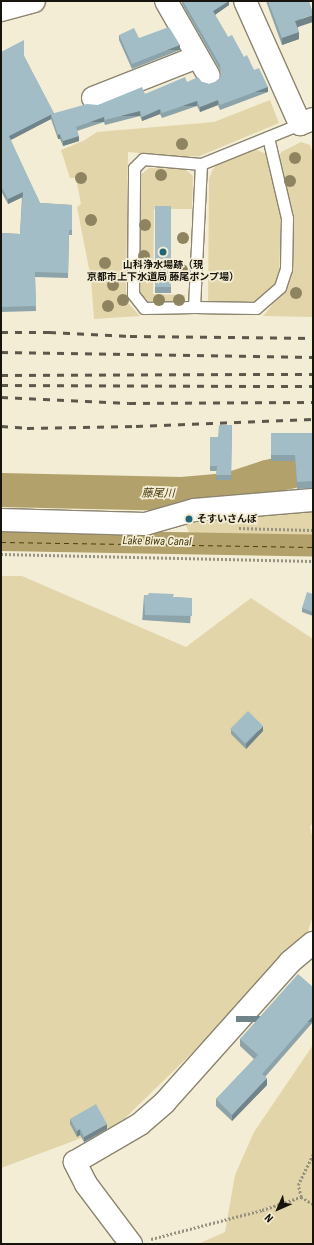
<!DOCTYPE html>
<meta charset="utf-8">
<style>
body{margin:0}
#map{position:relative;width:314px;height:1245px;overflow:hidden;background:#f4edd5;font-family:"Roboto Condensed","Noto Sans JP",sans-serif}
div>[style]{position:absolute}
.green>*{inset:0;background:#e3d5aa}
.water>*{inset:0;background:#b2a16a;transform-origin:0 0}
.river>*{height:34px;margin:-17px;padding:0 17px;transform-origin:17px;border-radius:17px;background:#b2a16a}
.ferry>*{height:1px;margin-top:-0.5px;transform-origin:0;background:repeating-linear-gradient(90deg,#493c10 0 5px,transparent 0 9px)}
.path>*{height:2.5px;margin-top:-1.25px;transform-origin:0;background:repeating-linear-gradient(90deg,#969180 0 2px,transparent 0 4px)}
.roads{filter:drop-shadow(1px 0 #8b846f) drop-shadow(-1px 0 #8b846f) drop-shadow(0 1px #8b846f) drop-shadow(0 -1px #8b846f)}
.service>*{height:11px;margin:-5.5px;padding:0 5.5px;transform-origin:5.5px;border-radius:5.5px;background:#fff}
.minor>*{height:22px;margin:-11px;padding:0 11px;transform-origin:11px;border-radius:11px;background:#fff}
.tertiary>*{height:22px;margin:-11px;padding:0 11px;transform-origin:11px;border-radius:11px;background:#fff}
.rail>*{height:3px;margin-top:-1.5px;transform-origin:0;background:repeating-linear-gradient(90deg,#5b584b 0 7px,transparent 0 14px)}
.trees>*{width:12px;height:12px;margin:-6px;border-radius:50%;background:#8e8460}
.wall>*{inset:0;background:#8ba3a9;transform-origin:0 0}
.shaded-wall>*{inset:0;background:#71848a;transform-origin:0 0}
.building>*{inset:0;background:#a2bdc5;transform-origin:0 0}
.dots>*{width:11px;height:11px;translate:-50% -50%;box-sizing:border-box;border:2px solid #f4edd5;border-radius:50%}
span{translate:-50% -50%;white-space:nowrap;text-align:center;line-height:1.15;-webkit-text-stroke:3.5px #f4edd5;paint-order:stroke}
.poi-label{font-size:10px;color:#16140c;font-weight:700}
.left{translate:0 -50%;text-align:left}
.water-label{font-size:11px;color:#493c10;font-style:italic}
.frame{position:absolute;inset:0;border:2px solid #16140c;pointer-events:none}
.north{position:absolute;left:258px;top:1189px;width:40px;height:40px;-webkit-text-stroke:3px #f4edd5;paint-order:stroke;rotate:225deg;font-size:11px;font-weight:700;line-height:16px;text-align:center;color:#16140c}
.north::after{content:'';display:block;margin:auto;width:14px;height:18px;background:#16140c;clip-path:polygon(50% 0,100% 100%,50% 72%,0 100%)}
</style>
<div id="map">
<div class="green">
<div style="clip-path:polygon(270px 100px,279px 123px,200px 156px,183px 157px,128px 152px,126px 291px,129px 304px,140px 316px,94px 319px,91px 279px,77px 207px,81px 204px,76px 178px,70px 178px,61px 150px,83px 141px,97px 132px,214px 122px)"></div>
<div style="clip-path:polygon(301px 142px,310px 145px,313px 154px,313px 317px,263px 316px,282px 293px,291px 271px,293px 215px,278px 161px,281px 152px)"></div>
<div style="clip-path:polygon(254px 149px,267px 154px,281px 212px,279px 281px,255px 305px,208px 304px,209px 179px,212px 171px,219px 161px)"></div>
<div style="clip-path:polygon(149px 168px,185px 169px,193px 176px,192px 209px,154px 209px,153px 294px,185px 295px,184px 303px,148px 303px,139px 295px,139px 176px)"></div>
<div style="clip-path:polygon(313px 500px,313px 535px,189px 533px,182px 515px)"></div>
<div style="clip-path:polygon(1px 576px,22px 576px,186px 647px,251px 598px,313px 639px,313px 822px,310px 827px,313px 840px,313px 916px,307px 934px,189px 1056px,119px 1124px,1px 1168px)"></div>
<div style="clip-path:polygon(313px 1045px,313px 1244px,198px 1244px,225px 1232px,235px 1175px,254px 1132px)"></div>
</div>
<div class="water">
<div style="left:1px;top:529px;width:312px;height:22px;rotate:1deg"></div>
</div>
<div class="river">
<div style="left:1px;top:490px;width:181px;rotate:1.3deg"></div>
<div style="left:182px;top:494px;width:46px;rotate:-5deg"></div>
<div style="left:228px;top:490px;width:41px;rotate:-18.4deg"></div>
<div style="left:267px;top:477px;width:35px;rotate:-13deg"></div>
<div style="left:301px;top:469px;width:12px"></div>
</div>
<div class="ferry">
<div style="left:1px;top:542px;width:312px;rotate:0.9deg"></div>
</div>
<div class="path">
<div style="left:239px;top:528px;width:74px;rotate:1.5deg"></div>
<div style="left:1px;top:554px;width:312px;rotate:1.3deg"></div>
<div style="left:301px;top:1197px;width:12px;rotate:-104deg"></div>
<div style="left:298px;top:1185px;width:34px;rotate:-64deg"></div>
<div style="left:151px;top:1239px;width:115px;rotate:-14.6deg"></div>
<div style="left:262px;top:1210px;width:41px;rotate:-18.4deg"></div>
<div style="left:301px;top:1197px;width:14px;rotate:30deg"></div>
</div>
<div class="roads">
<div class="service">
<div style="left:201px;top:164px;width:143px;rotate:92.8deg"></div>
<div style="left:194px;top:307px;width:50px;rotate:178.9deg"></div>
<div style="left:144px;top:308px;width:18px;rotate:-128deg"></div>
<div style="left:133px;top:294px;width:126px;rotate:-89.5deg"></div>
<div style="left:134px;top:168px;width:13px;rotate:-45deg"></div>
<div style="left:143px;top:159px;width:58px;rotate:4.9deg"></div>
<div style="left:201px;top:164px;width:107px;rotate:-22deg"></div>
<div style="left:194px;top:307px;width:62px;rotate:0.9deg"></div>
<div style="left:256px;top:308px;width:32px;rotate:-41deg"></div>
<div style="left:280px;top:287px;width:19px;rotate:-72deg"></div>
<div style="left:286px;top:269px;width:51px;rotate:-88.9deg"></div>
<div style="left:287px;top:218px;width:83px;rotate:-103.2deg"></div>
</div>
<div class="minor">
<div style="left:166px;top:1px;width:86px;rotate:60.2deg"></div>
<div style="left:245px;top:1px;width:135px;rotate:65.9deg"></div>
<div style="left:300px;top:124px;width:14px;rotate:-21deg"></div>
<div style="left:93px;top:98px;width:112px;rotate:-21.5deg"></div>
<div style="left:1px;top:520px;width:144px;rotate:1.6deg"></div>
<div style="left:145px;top:524px;width:51px;rotate:-15.9deg"></div>
<div style="left:194px;top:510px;width:119px;rotate:-4.8deg"></div>
<div style="left:131px;top:1244px;width:75px;rotate:-126.9deg"></div>
<div style="left:86px;top:1184px;width:25px;rotate:-117deg"></div>
<div style="left:75px;top:1162px;width:75px;rotate:-30.3deg"></div>
<div style="left:140px;top:1124px;width:33px;rotate:-41deg"></div>
<div style="left:165px;top:1102px;width:188px;rotate:-48.2deg"></div>
<div style="left:290px;top:962px;width:30px;rotate:-40deg"></div>
</div>
<div class="tertiary">
<div style="left:1px;top:10px;width:34px;rotate:-15deg"></div>
</div>
</div>
<div class="rail">
<div style="left:1px;top:332px;width:48px"></div>
<div style="left:49px;top:332px;width:81px;rotate:2.8deg"></div>
<div style="left:130px;top:336px;width:183px;rotate:0.6deg"></div>
<div style="left:1px;top:352px;width:312px;rotate:0.9deg"></div>
<div style="left:1px;top:375px;width:312px;rotate:-0.2deg"></div>
<div style="left:1px;top:385px;width:312px;rotate:0.2deg"></div>
<div style="left:1px;top:397px;width:128px;rotate:2.7deg"></div>
<div style="left:129px;top:403px;width:184px;rotate:-0.3deg"></div>
<div style="left:1px;top:426px;width:26px;rotate:4deg"></div>
<div style="left:27px;top:428px;width:109px;rotate:-1.1deg"></div>
<div style="left:136px;top:426px;width:177px;rotate:-2.3deg"></div>
</div>
<div class="trees">
<div style="left:182px;top:144px"></div>
<div style="left:295px;top:158px"></div>
<div style="left:161px;top:175px"></div>
<div style="left:81px;top:178px"></div>
<div style="left:290px;top:181px"></div>
<div style="left:91px;top:220px"></div>
<div style="left:145px;top:225px"></div>
<div style="left:183px;top:238px"></div>
<div style="left:144px;top:256px"></div>
<div style="left:105px;top:263px"></div>
<div style="left:182px;top:270px"></div>
<div style="left:113px;top:285px"></div>
<div style="left:296px;top:293px"></div>
<div style="left:123px;top:300px"></div>
<div style="left:159px;top:300px"></div>
<div style="left:179px;top:300px"></div>
<div style="left:108px;top:306px"></div>
</div>
<div class="wall">
<div style="clip-path:polygon(182px 1px,229px 1px,229px 5px,215px 15px,228px 37px,254px 70px,268px 92px,220px 110px,218px 105px,200px 112px,197px 106px,162px 118px,160px 114px,142px 121px,140px 116px,105px 125px,104px 122px,77px 131px,79px 141px,63px 146px,60px 139px,58px 139px,51px 119px,10px 140px,40px 203px,72px 205px,72px 235px,69px 235px,68px 278px,35px 277px,36px 311px,1px 312px,1px 233px,20px 234px,22px 197px,8px 204px,1px 191px,1px 52px,24px 56px,54px 114px,98px 105px,145px 94px,187px 82px,202px 82px,209px 84px,215px 82px,220px 78px,221px 74px,220px 70px,182px 4px)"></div>
<div style="clip-path:polygon(266px 1px,309px 1px,298px 27px,299px 39px,282px 45px)"></div>
<div style="clip-path:polygon(119px 35px,139px 38px,180px 50px,132px 69px,119px 40px)"></div>
<div style="left:155px;top:206px;width:16px;height:87px"></div>
<div style="clip-path:polygon(232px 425px,231px 480px,216px 480px,217px 471px,210px 471px,210px 437px,218px 437px)"></div>
<div style="clip-path:polygon(271px 433px,313px 433px,313px 488px,297px 489px,295px 461px,271px 461px)"></div>
<div style="clip-path:polygon(313px 594px,313px 616px,302px 612px,302px 608px)"></div>
<div style="left:144px;top:595px;width:48px;height:25px;rotate:4deg"></div>
<div style="clip-path:polygon(231px 729px,263px 731px,246px 749px,231px 734px)"></div>
<div style="clip-path:polygon(313px 987px,313px 1022px,265px 1077px,267px 1085px,232px 1121px,216px 1106px,216px 1099px,254px 1059px,240px 1046px,240px 1039px)"></div>
<div style="clip-path:polygon(70px 1119px,107px 1129px,84px 1142px,80px 1135px,77px 1137px,70px 1124px)"></div>
</div>
<div class="shaded-wall">
<div style="clip-path:polygon(229px 1px,229px 5px,213px 16px,213px 11px)"></div>
<div style="clip-path:polygon(313px 15px,313px 22px,295px 28px,295px 21px)"></div>
<div style="clip-path:polygon(299px 32px,299px 39px,282px 45px,282px 38px)"></div>
<div style="left:180px;top:45px;width:5px;height:52px;rotate:90deg"></div>
<div style="left:268px;top:87px;width:5px;height:51px;rotate:90deg"></div>
<div style="clip-path:polygon(218px 100px,218px 105px,200px 112px,200px 107px)"></div>
<div style="left:197px;top:101px;width:5px;height:37px;rotate:90deg"></div>
<div style="clip-path:polygon(160px 109px,160px 114px,142px 121px,142px 117px)"></div>
<div style="left:140px;top:111px;width:5px;height:36px;rotate:90deg"></div>
<div style="clip-path:polygon(54px 113px,54px 118px,51px 114px,51px 119px,9px 141px,9px 136px)"></div>
<div style="left:104px;top:117px;width:5px;height:30px;rotate:90deg"></div>
<div style="clip-path:polygon(60px 134px,60px 139px,58px 139px,58px 135px)"></div>
<div style="clip-path:polygon(79px 136px,79px 141px,63px 146px,63px 141px)"></div>
<div style="clip-path:polygon(23px 192px,23px 197px,8px 204px,8px 199px)"></div>
<div style="clip-path:polygon(263px 726px,263px 731px,246px 749px,246px 744px)"></div>
<div style="left:313px;top:1016px;width:6px;height:77px;rotate:90deg"></div>
<div style="clip-path:polygon(267px 1078px,267px 1085px,232px 1121px,232px 1115px)"></div>
<div style="clip-path:polygon(107px 1124px,107px 1129px,84px 1142px,84px 1137px)"></div>
<div style="clip-path:polygon(80px 1129px,80px 1135px,77px 1137px,77px 1131px)"></div>
</div>
<div class="building">
<div style="clip-path:polygon(183px 1px,229px 1px,213px 11px,228px 37px,232px 35px,244px 57px,247px 55px,254px 70px,259px 68px,268px 87px,220px 105px,218px 100px,200px 107px,197px 101px,162px 113px,160px 109px,142px 117px,140px 111px,105px 120px,104px 117px,76px 127px,79px 136px,63px 141px,60px 134px,58px 135px,51px 114px,87px 104px,98px 105px,142px 87px,145px 94px,185px 77px,187px 82px,198px 77px,202px 82px,209px 84px,215px 82px,220px 78px,221px 72px,220px 65px)"></div>
<div style="clip-path:polygon(268px 1px,309px 1px,313px 13px,313px 15px,295px 21px,299px 32px,282px 38px)"></div>
<div style="clip-path:polygon(169px 27px,180px 45px,132px 64px,119px 35px,134px 28px,139px 38px)"></div>
<div style="clip-path:polygon(24px 40px,24px 56px,54px 113px,9px 136px,40px 203px,72px 205px,72px 230px,69px 230px,68px 273px,35px 272px,36px 306px,1px 307px,1px 233px,20px 234px,23px 192px,8px 199px,1px 186px,1px 52px)"></div>
<div style="left:155px;top:206px;width:16px;height:81px"></div>
<div style="clip-path:polygon(219px 425px,232px 425px,231px 475px,216px 475px,217px 466px,210px 466px,210px 437px,218px 437px)"></div>
<div style="clip-path:polygon(271px 433px,313px 433px,313px 481px,297px 482px,295px 455px,271px 455px)"></div>
<div style="clip-path:polygon(307px 592px,313px 594px,313px 612px,302px 608px)"></div>
<div style="clip-path:polygon(149px 593px,174px 594px,173px 597px,192px 598px,192px 616px,145px 615px,144px 595px,148px 595px)"></div>
<div style="left:248px;top:711px;width:21px;height:25px;rotate:45deg"></div>
<div style="clip-path:polygon(298px 974px,313px 987px,313px 1016px,262px 1074px,267px 1078px,232px 1115px,216px 1099px,258px 1055px,240px 1039px)"></div>
<div style="clip-path:polygon(96px 1104px,107px 1124px,84px 1137px,80px 1129px,77px 1131px,70px 1119px)"></div>
</div>
<div class="dots">
<div style="left:163px;top:252px;background:#216677"></div>
<div style="left:189px;top:519px;background:#216677"></div>
</div>
<div class="poi-label">
<span style="left:163px;top:270px">山科浄水場跡（現<br>京都市上下水道局 藤尾ポンプ場）</span>
<span class="left" style="left:197px;top:519px">そすいさんぽ</span>
</div>
<div class="water-label">
<span style="left:158px;top:494px;rotate:1deg">藤尾川</span>
<span style="left:157px;top:542px;rotate:1deg">Lake Biwa Canal</span>
</div>
<div class="frame"></div>
<div class="north">N</div>
</div>
